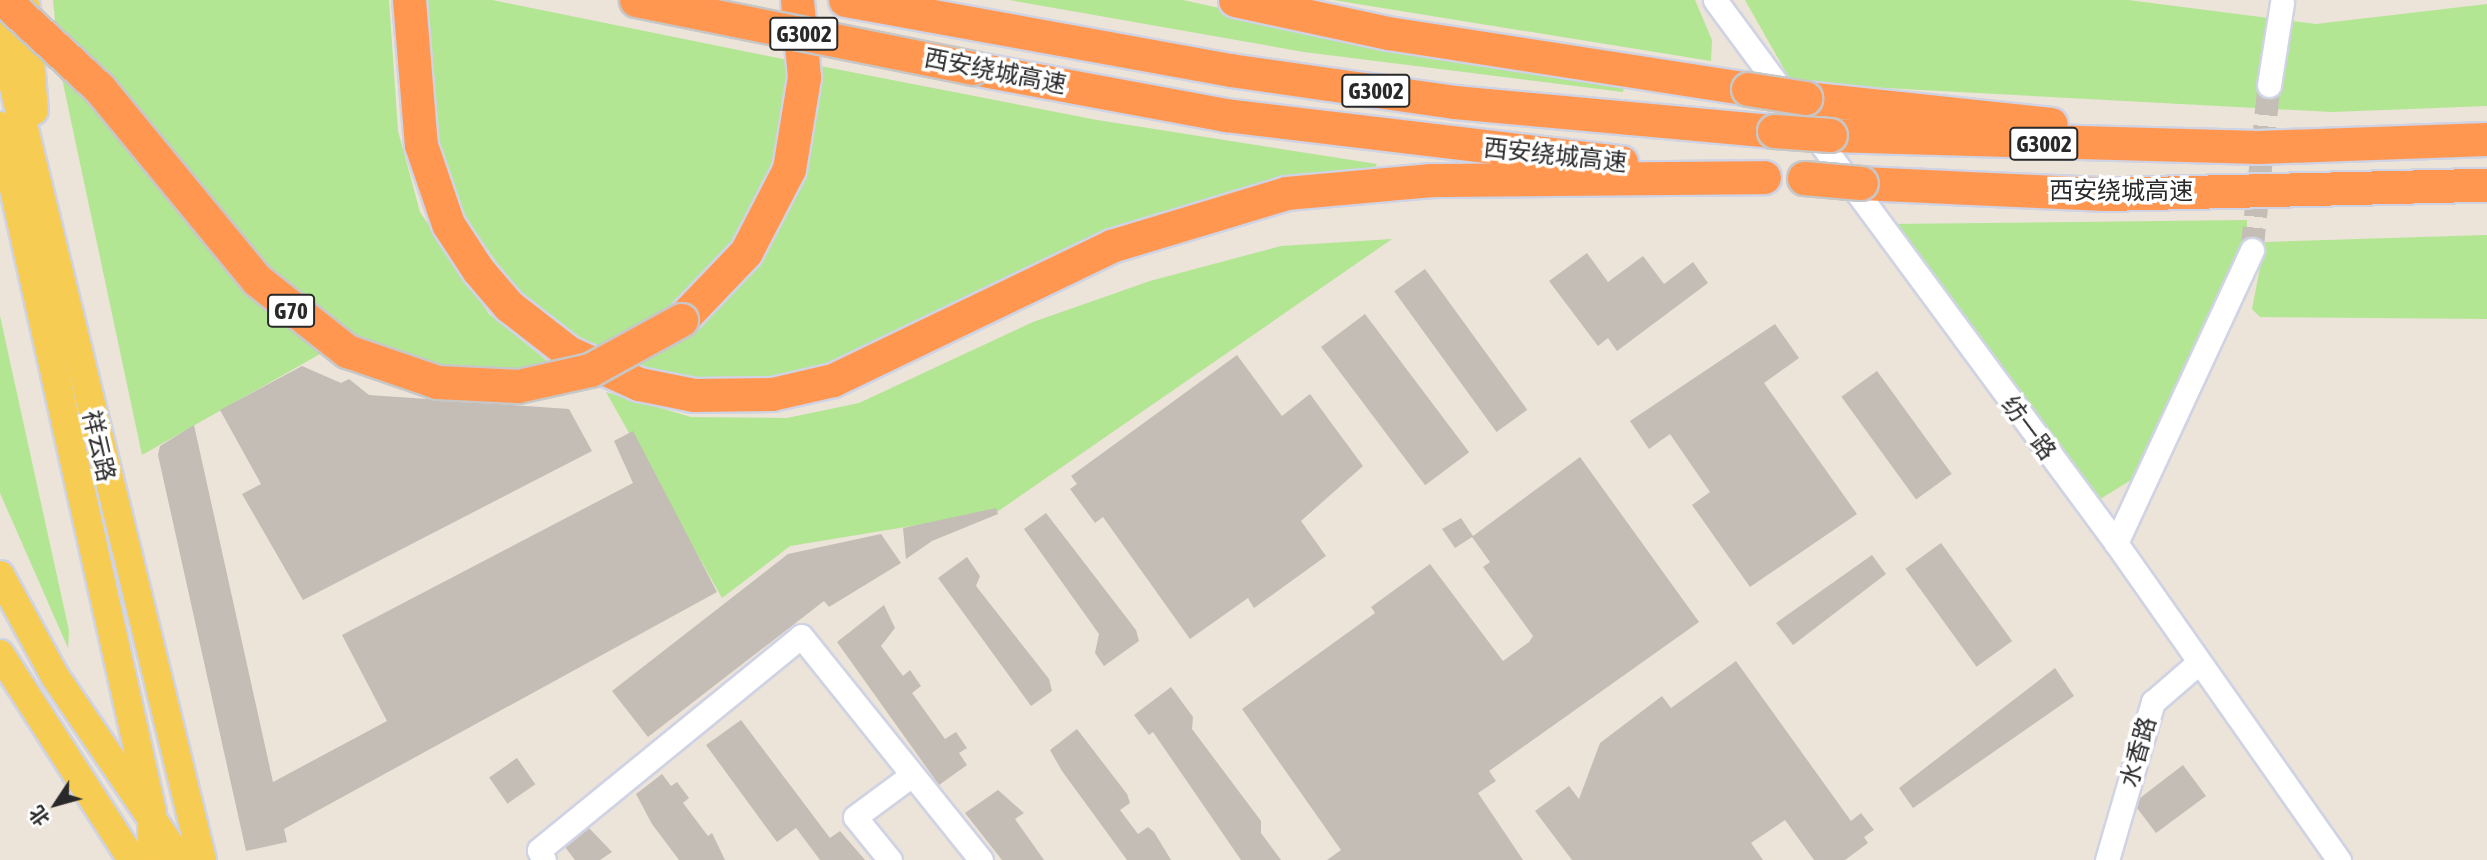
<!DOCTYPE html>
<meta charset="utf-8">
<style>
body{margin:0}
#map{position:relative;width:2487px;height:860px;overflow:hidden;background:#ece3d9;font-family:"Asap Condensed","Noto Sans SC",sans-serif}
div>[style]{position:absolute}
.green>*{inset:0;background:#b2e692}
.building>*{inset:0;background:#c4bdb6;transform-origin:0 0}
.minor-tunnel>*{height:23px;margin-top:-11.5px;transform-origin:0;background:repeating-linear-gradient(90deg,#c5beb6 0 23px,transparent 0 34px)}
.roads{filter:drop-shadow(2px 0 #cfd3e3) drop-shadow(-2px 0 #cfd3e3) drop-shadow(0 2px #cfd3e3) drop-shadow(0 -2px #cfd3e3)}
.minor>*{height:23px;margin:-11.5px;padding:0 11.5px;transform-origin:11.5px;border-radius:11.5px;background:#fff}
.major>*{height:28px;margin:-14px;padding:0 14px;transform-origin:14px;border-radius:14px;background:#f7cc53}
.highway>*{height:33px;margin:-16.5px;padding:0 16.5px;transform-origin:16.5px;border-radius:16.5px;background:#ff9751}
.bridges{filter:drop-shadow(2px 0 #c7c7c7) drop-shadow(-2px 0 #c7c7c7) drop-shadow(0 2px #c7c7c7) drop-shadow(0 -2px #c7c7c7)}
.highway-bridge>*{height:33px;margin:-16.5px;padding:0 16.5px;transform-origin:16.5px;border-radius:16.5px;background:#ff9751}
span{translate:-50% -50%;white-space:nowrap;text-align:center;line-height:1.15;-webkit-text-stroke:7px #fff;paint-order:stroke}
.shield-label span{padding:2px 5px;background:#fff;border:2px solid;border-radius:5px;-webkit-text-stroke-width:0}
.shield-label{font-size:23px;color:#292929;font-weight:700}
.street-label{font-size:24px;color:#292929}
.north{position:absolute;left:21px;top:769px;width:70px;height:70px;-webkit-text-stroke:5px #fff;paint-order:stroke;rotate:234deg;font-size:19px;font-weight:700;line-height:28px;text-align:center;color:#292929}
.north::after{content:'';display:block;margin:auto;width:24px;height:32px;background:#292929;clip-path:polygon(50% 0,100% 100%,50% 72%,0 100%)}
</style>
<div id="map">
<div class="green">
<div style="clip-path:polygon(53px 0,389px 0,398px 131px,420px 212px,489px 314px,557px 369px,485px 376px,367px 349px,301px 306px,56px 30px)"></div>
<div style="clip-path:polygon(423px 0,492px 0,788px 60px,784px 154px,708px 284px,604px 354px,518px 293px,455px 202px,435px 138px)"></div>
<div style="clip-path:polygon(1009px 0,1183px 0,1415px 51px,1625px 84px,1623px 92px,1304px 52px)"></div>
<div style="clip-path:polygon(1333px 0,1695px 0,1712px 40px,1711px 61px)"></div>
<div style="clip-path:polygon(1745px 0,2128px 0,2316px 24px,2487px 4px,2487px 106px,2332px 112px,1792px 83px)"></div>
<div style="clip-path:polygon(815px 65px,1097px 120px,1377px 164px,1372px 173px,1303px 180px,867px 353px,784px 377px,699px 379px,635px 366px,697px 327px,758px 259px,785px 216px,814px 122px)"></div>
<div style="clip-path:polygon(60px 69px,253px 300px,320px 354px,142px 455px)"></div>
<div style="clip-path:polygon(2247px 220px,2247px 241px,2131px 480px,2097px 501px,1891px 224px)"></div>
<div style="clip-path:polygon(2487px 235px,2487px 319px,2260px 317px,2252px 309px,2265px 242px)"></div>
<div style="clip-path:polygon(1392px 239px,997px 512px,790px 546px,722px 598px,606px 392px,691px 417px,787px 418px,859px 403px,1033px 322px,1150px 281px,1281px 246px)"></div>
<div style="clip-path:polygon(0 316px,69px 631px,68px 648px,0 493px)"></div>
</div>
<div class="building">
<div style="clip-path:polygon(1587px 253px,1608px 282px,1643px 256px,1664px 284px,1693px 262px,1708px 283px,1617px 351px,1608px 338px,1598px 346px,1549px 281px)"></div>
<div style="left:1425px;top:269px;width:174px;height:38px;rotate:54deg"></div>
<div style="left:1365px;top:314px;width:173px;height:55px;rotate:53deg"></div>
<div style="clip-path:polygon(1775px 324px,1799px 358px,1764px 383px,1857px 514px,1750px 587px,1692px 505px,1710px 492px,1670px 434px,1649px 449px,1630px 421px)"></div>
<div style="clip-path:polygon(1237px 355px,1282px 416px,1310px 394px,1363px 466px,1301px 521px,1326px 556px,1254px 608px,1248px 598px,1190px 639px,1103px 517px,1095px 523px,1070px 489px,1077px 484px,1071px 476px)"></div>
<div style="clip-path:polygon(302px 366px,341px 383px,349px 379px,369px 395px,569px 409px,592px 451px,303px 600px,242px 494px,261px 484px,220px 410px)"></div>
<div style="left:1877px;top:371px;width:127px;height:44px;rotate:54deg"></div>
<div style="clip-path:polygon(194px 425px,273px 782px,387px 721px,342px 635px,633px 483px,614px 441px,633px 431px,717px 592px,284px 829px,287px 842px,246px 851px,158px 455px,160px 446px)"></div>
<div style="clip-path:polygon(1580px 457px,1699px 622px,1489px 771px,1496px 781px,1478px 793px,1523px 860px,1327px 860px,1341px 850px,1242px 709px,1375px 613px,1371px 607px,1430px 564px,1503px 661px,1529px 642px,1533px 636px,1483px 567px,1490px 562px,1472px 537px,1455px 548px,1442px 529px,1461px 518px,1473px 536px)"></div>
<div style="clip-path:polygon(996px 508px,998px 514px,932px 541px,906px 559px,903px 528px)"></div>
<div style="clip-path:polygon(1046px 513px,1136px 630px,1139px 641px,1104px 666px,1095px 653px,1099px 634px,1024px 529px)"></div>
<div style="clip-path:polygon(881px 534px,901px 563px,829px 607px,824px 601px,648px 737px,612px 691px,788px 554px)"></div>
<div style="left:1941px;top:543px;width:121px;height:44px;rotate:54deg"></div>
<div style="clip-path:polygon(1872px 555px,1886px 574px,1793px 645px,1776px 623px)"></div>
<div style="clip-path:polygon(967px 557px,980px 576px,976px 586px,1049px 679px,1052px 691px,1031px 706px,938px 578px)"></div>
<div style="clip-path:polygon(884px 605px,895px 628px,881px 646px,903px 676px,910px 670px,921px 686px,912px 693px,945px 739px,956px 732px,967px 748px,959px 753px,967px 765px,939px 785px,837px 642px)"></div>
<div style="clip-path:polygon(1736px 661px,1851px 821px,1861px 813px,1874px 830px,1864px 837px,1868px 843px,1845px 860px,1814px 860px,1785px 820px,1751px 843px,1763px 860px,1572px 860px,1535px 811px,1569px 786px,1579px 799px,1600px 743px,1662px 696px,1671px 708px)"></div>
<div style="clip-path:polygon(2055px 668px,2074px 696px,1913px 808px,1899px 788px)"></div>
<div style="clip-path:polygon(1171px 687px,1193px 717px,1192px 729px,1261px 821px,1261px 833px,1281px 860px,1241px 860px,1153px 732px,1149px 735px,1134px 715px)"></div>
<div style="clip-path:polygon(741px 720px,830px 838px,840px 831px,865px 860px,820px 860px,796px 828px,777px 842px,706px 745px)"></div>
<div style="clip-path:polygon(1077px 729px,1127px 794px,1130px 803px,1120px 810px,1138px 834px,1148px 827px,1154px 832px,1171px 860px,1127px 860px,1062px 771px,1050px 750px)"></div>
<div style="left:517px;top:758px;width:32px;height:34px;rotate:55deg"></div>
<div style="clip-path:polygon(2183px 765px,2206px 796px,2156px 833px,2137px 808px,2140px 798px)"></div>
<div style="clip-path:polygon(662px 774px,671px 786px,677px 782px,689px 798px,683px 803px,708px 836px,712px 833px,725px 860px,679px 860px,652px 824px,636px 794px)"></div>
<div style="clip-path:polygon(998px 790px,1024px 813px,1015px 819px,1044px 860px,1002px 860px,965px 813px)"></div>
<div style="clip-path:polygon(589px 828px,612px 852px,600px 860px,575px 860px,565px 847px)"></div>
</div>
<div class="minor-tunnel">
<div style="left:2252px;top:250px;width:166px;rotate:-84.1deg"></div>
</div>
<div class="roads">
<div class="minor">
<div style="left:1715px;top:0;width:675px;rotate:53.55deg"></div>
<div style="left:2116px;top:543px;width:388px;rotate:54.9deg"></div>
<div style="left:2269px;top:85px;width:83px;rotate:-81deg"></div>
<div style="left:2116px;top:543px;width:323px;rotate:-65.1deg"></div>
<div style="left:544px;top:860px;width:11px;rotate:-117deg"></div>
<div style="left:539px;top:850px;width:338px;rotate:-39.2deg"></div>
<div style="left:801px;top:636px;width:287px;rotate:51.2deg"></div>
<div style="left:890px;top:860px;width:55px;rotate:-129.1deg"></div>
<div style="left:855px;top:817px;width:71px;rotate:-36.4deg"></div>
<div style="left:2107px;top:860px;width:165px;rotate:-73.8deg"></div>
<div style="left:2153px;top:702px;width:60px;rotate:-40.9deg"></div>
</div>
<div class="major">
<div style="left:26px;top:8px;width:103px;rotate:85.6deg"></div>
<div style="left:0;top:30px;width:854px;rotate:76.32deg"></div>
<div style="left:0;top:126px;width:703px;rotate:77.51deg"></div>
<div style="left:152px;top:812px;width:48px;rotate:90deg"></div>
<div style="left:0;top:575px;width:117px;rotate:61.5deg"></div>
<div style="left:56px;top:678px;width:220px;rotate:55.7deg"></div>
<div style="left:0;top:654px;width:245px;rotate:57.3deg"></div>
</div>
<div class="highway">
<div style="left:409px;top:0;width:145px;rotate:85.3deg"></div>
<div style="left:421px;top:145px;width:83px;rotate:71.1deg"></div>
<div style="left:448px;top:224px;width:55px;rotate:56.9deg"></div>
<div style="left:478px;top:270px;width:48px;rotate:49.3deg"></div>
<div style="left:509px;top:306px;width:75px;rotate:37.9deg"></div>
<div style="left:568px;top:352px;width:78px;rotate:24.3deg"></div>
<div style="left:639px;top:384px;width:56px;rotate:11.3deg"></div>
<div style="left:694px;top:395px;width:78px;rotate:-0.7deg"></div>
<div style="left:772px;top:394px;width:63px;rotate:-12.9deg"></div>
<div style="left:833px;top:380px;width:309px;rotate:-25.7deg"></div>
<div style="left:1111px;top:246px;width:183px;rotate:-16.8deg"></div>
<div style="left:1286px;top:193px;width:146px;rotate:-5.1deg"></div>
<div style="left:1431px;top:180px;width:333px;rotate:-0.5deg"></div>
<div style="left:845px;top:0;width:391px;rotate:10.3deg"></div>
<div style="left:1230px;top:70px;width:226px;rotate:8.1deg"></div>
<div style="left:1454px;top:102px;width:321px;rotate:5.2deg"></div>
<div style="left:1235px;top:0;width:157px;rotate:12.2deg"></div>
<div style="left:1388px;top:33px;width:364px;rotate:8.8deg"></div>
<div style="left:972px;top:68px;width:258px;rotate:10.5deg"></div>
<div style="left:1226px;top:115px;width:398px;rotate:6.8deg"></div>
<div style="left:1805px;top:98px;width:247px;rotate:6deg"></div>
<div style="left:1830px;top:135px;width:428px;rotate:1.6deg"></div>
<div style="left:2258px;top:147px;width:229px;rotate:-2deg"></div>
<div style="left:1861px;top:183px;width:245px;rotate:2.6deg"></div>
<div style="left:2106px;top:194px;width:381px;rotate:-1.4deg"></div>
<div style="left:681px;top:320px;width:94px;rotate:-46.3deg"></div>
<div style="left:746px;top:252px;width:93px;rotate:-62.6deg"></div>
<div style="left:789px;top:169px;width:93px;rotate:-80.7deg"></div>
<div style="left:804px;top:77px;width:77px;rotate:-95.2deg"></div>
</div>
</div>
<div class="bridges">
<div class="highway-bridge">
<div style="left:4px;top:0;width:131px;rotate:42.8deg"></div>
<div style="left:100px;top:89px;width:247px;rotate:50.6deg"></div>
<div style="left:257px;top:280px;width:115px;rotate:38.3deg"></div>
<div style="left:347px;top:351px;width:95px;rotate:19deg"></div>
<div style="left:437px;top:382px;width:81px;rotate:2.8deg"></div>
<div style="left:518px;top:386px;width:74px;rotate:-12.5deg"></div>
<div style="left:590px;top:370px;width:104px;rotate:-28.8deg"></div>
<div style="left:636px;top:0;width:343px;rotate:11.4deg"></div>
<div style="left:1748px;top:89px;width:58px;rotate:9deg"></div>
<div style="left:1774px;top:131px;width:56px;rotate:4.1deg"></div>
<div style="left:1804px;top:178px;width:57px;rotate:5deg"></div>
</div>
</div>
<div class="shield-label">
<span style="left:804px;top:34px">G3002</span>
<span style="left:1376px;top:91px">G3002</span>
<span style="left:2044px;top:144px">G3002</span>
<span style="left:291px;top:311px">G70</span>
</div>
<div class="street-label">
<span style="left:995px;top:71px;rotate:11deg">西安绕城高速</span>
<span style="left:1555px;top:155px;rotate:6deg">西安绕城高速</span>
<span style="left:2121px;top:191px">西安绕城高速</span>
<span style="left:2029px;top:428px;rotate:53deg">纺一路</span>
<span style="left:99px;top:446px;rotate:77deg">祥云路</span>
<span style="left:2138px;top:752px;rotate:-74deg">水香路</span>
</div>
<div class="north">北</div>
</div>
